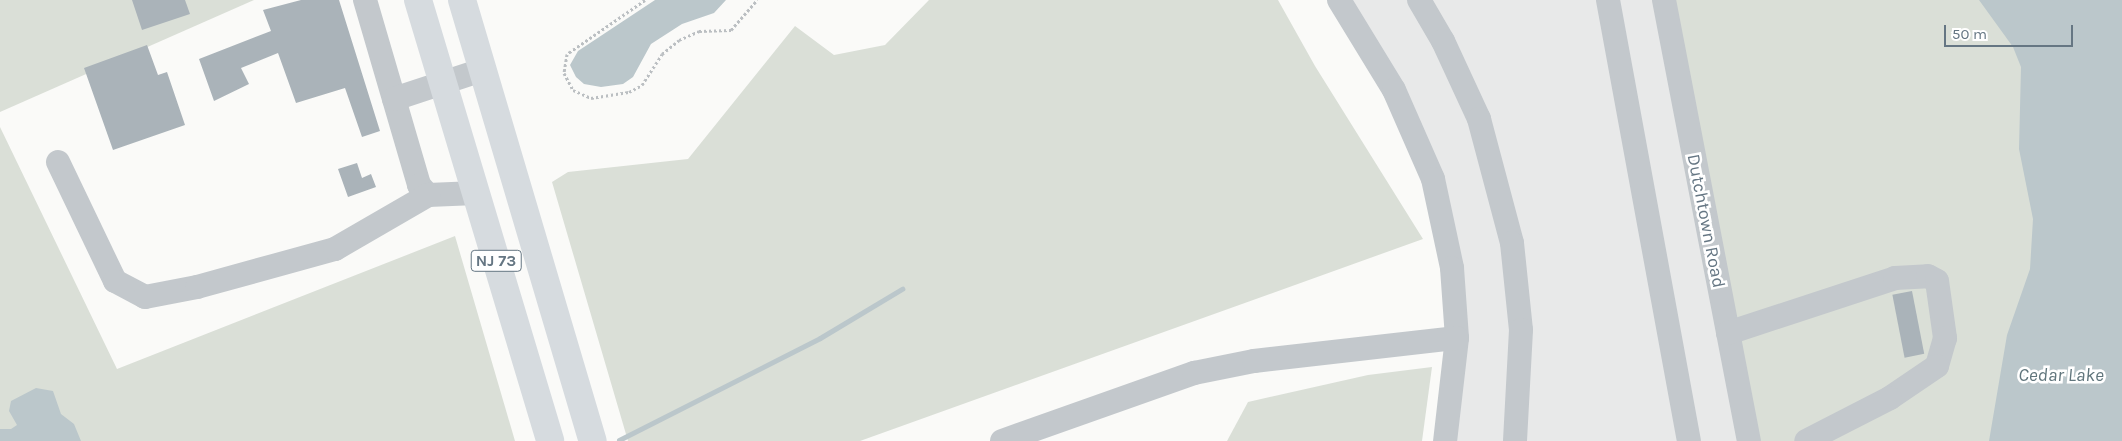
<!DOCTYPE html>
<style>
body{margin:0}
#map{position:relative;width:2122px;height:441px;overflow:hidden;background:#fafaf8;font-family:Karla,sans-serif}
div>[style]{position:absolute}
.built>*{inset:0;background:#e8e9e9}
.green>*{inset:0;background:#dadfd7}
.water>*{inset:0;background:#bbc7cb}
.stream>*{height:5px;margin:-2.5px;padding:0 2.5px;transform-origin:2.5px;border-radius:2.5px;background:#bbc7cb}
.building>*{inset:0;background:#aab3b9;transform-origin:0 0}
.path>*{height:3px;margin-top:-1.5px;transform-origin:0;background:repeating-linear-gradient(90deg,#bbbfc2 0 2.5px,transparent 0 5px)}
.minor>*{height:24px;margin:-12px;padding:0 12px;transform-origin:12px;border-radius:12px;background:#c3c8cc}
.highway>*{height:28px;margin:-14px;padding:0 14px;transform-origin:14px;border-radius:14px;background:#d6dbdf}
span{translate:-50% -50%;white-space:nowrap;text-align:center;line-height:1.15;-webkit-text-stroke:5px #fff;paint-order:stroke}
.shield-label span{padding:1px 4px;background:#fff;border:1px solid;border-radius:4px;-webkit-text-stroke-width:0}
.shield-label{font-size:16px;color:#657683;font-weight:700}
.street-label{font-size:18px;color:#657683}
.water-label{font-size:19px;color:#60757c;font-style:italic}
.scale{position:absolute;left:1944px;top:25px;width:129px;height:22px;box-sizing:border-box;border:2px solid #657683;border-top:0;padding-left:6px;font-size:15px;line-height:18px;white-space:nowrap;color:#657683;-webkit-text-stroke:4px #fff;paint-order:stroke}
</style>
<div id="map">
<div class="built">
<div style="clip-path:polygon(1339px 0,1664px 0,1749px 441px,1445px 441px,1457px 338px,1433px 179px)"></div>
</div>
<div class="green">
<div style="clip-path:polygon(0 0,254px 0,0 112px)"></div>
<div style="clip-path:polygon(929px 0,1278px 0,1315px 66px,1423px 239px,860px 441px,628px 441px,552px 182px,568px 172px,688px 159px,795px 26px,834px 55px,885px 45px)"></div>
<div style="clip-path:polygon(1664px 0,2122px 0,2122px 441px,1749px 441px)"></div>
<div style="clip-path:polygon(0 127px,117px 369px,455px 236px,515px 441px,0 441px)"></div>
<div style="clip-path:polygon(1432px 367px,1422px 441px,1227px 441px,1248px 402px,1368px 375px)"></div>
</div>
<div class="water">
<div style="clip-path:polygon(655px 0,726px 0,714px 13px,682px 24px,651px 44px,633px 77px,623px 84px,601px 87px,584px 84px,576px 77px,570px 65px,578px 51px)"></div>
<div style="clip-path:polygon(1979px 0,2122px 0,2122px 441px,1989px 441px,2007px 335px,2030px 269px,2033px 219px,2019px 149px,2021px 67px,2013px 47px)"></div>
<div style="clip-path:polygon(36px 388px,53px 391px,61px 414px,74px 424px,81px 441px,0 441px,0 429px,11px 429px,17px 425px,9px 411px,11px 401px)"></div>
</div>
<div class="stream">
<div style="left:619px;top:440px;width:225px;rotate:-26.9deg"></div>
<div style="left:820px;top:338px;width:96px;rotate:-30.9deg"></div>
</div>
<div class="building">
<div style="clip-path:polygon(132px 0,185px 0,190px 14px,142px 30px)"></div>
<div style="clip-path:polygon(301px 0,339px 0,380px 131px,362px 137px,345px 88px,296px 103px,278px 53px,241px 68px,249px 84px,214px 101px,199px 59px,271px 31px,263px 10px)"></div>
<div style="clip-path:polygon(147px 45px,158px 75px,167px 72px,185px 125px,113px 150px,84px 68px)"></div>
<div style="clip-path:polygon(357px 163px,362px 178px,371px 174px,376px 187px,348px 197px,338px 169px)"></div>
<div style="left:1912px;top:291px;width:64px;height:20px;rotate:79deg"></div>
</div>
<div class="path">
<div style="left:645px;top:0;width:95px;rotate:145.3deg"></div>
<div style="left:567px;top:54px;width:19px;rotate:99deg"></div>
<div style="left:564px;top:73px;width:19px;rotate:62deg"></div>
<div style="left:573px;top:90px;width:20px;rotate:24deg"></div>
<div style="left:591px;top:98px;width:38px;rotate:-9deg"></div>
<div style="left:629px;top:92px;width:15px;rotate:-28deg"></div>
<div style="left:642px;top:85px;width:37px;rotate:-57deg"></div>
<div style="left:662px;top:54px;width:22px;rotate:-39deg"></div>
<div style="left:679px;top:40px;width:22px;rotate:-24deg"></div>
<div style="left:699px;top:31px;width:32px;rotate:-2deg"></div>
<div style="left:731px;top:30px;width:40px;rotate:-49deg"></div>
</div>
<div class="minor">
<div style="left:365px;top:0;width:193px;rotate:73.7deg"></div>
<div style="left:419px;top:185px;width:13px;rotate:48deg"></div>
<div style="left:428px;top:195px;width:48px;rotate:-2.4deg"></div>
<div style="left:1339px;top:0;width:105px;rotate:58.6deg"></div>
<div style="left:1394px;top:90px;width:97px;rotate:66.3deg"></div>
<div style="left:1433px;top:179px;width:91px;rotate:77.9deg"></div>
<div style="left:1452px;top:268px;width:70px;rotate:85.9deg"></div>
<div style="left:1457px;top:338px;width:104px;rotate:96.6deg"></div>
<div style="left:1419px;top:0;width:48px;rotate:59.7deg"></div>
<div style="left:1443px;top:41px;width:86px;rotate:65.2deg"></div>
<div style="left:1479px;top:119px;width:128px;rotate:75.1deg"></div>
<div style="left:1512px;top:243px;width:87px;rotate:84.1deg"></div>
<div style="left:1521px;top:330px;width:111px;rotate:93.1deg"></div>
<div style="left:1608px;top:0;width:448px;rotate:79.6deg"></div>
<div style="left:1664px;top:0;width:449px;rotate:79.1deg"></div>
<div style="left:394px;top:99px;width:93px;rotate:-18.2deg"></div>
<div style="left:58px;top:162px;width:132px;rotate:64.4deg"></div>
<div style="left:115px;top:281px;width:34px;rotate:28deg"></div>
<div style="left:145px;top:297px;width:53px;rotate:-10.9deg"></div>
<div style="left:197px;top:287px;width:143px;rotate:-15.4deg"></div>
<div style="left:335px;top:249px;width:108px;rotate:-30.1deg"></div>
<div style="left:1728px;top:333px;width:176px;rotate:-18.2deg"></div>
<div style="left:1895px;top:278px;width:33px;rotate:-3deg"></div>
<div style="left:1928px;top:276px;width:10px;rotate:29deg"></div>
<div style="left:1937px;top:281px;width:58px;rotate:82deg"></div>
<div style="left:1945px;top:338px;width:29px;rotate:106deg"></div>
<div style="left:1937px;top:366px;width:57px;rotate:145.8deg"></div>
<div style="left:1890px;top:398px;width:94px;rotate:152.9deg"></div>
<div style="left:1002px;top:441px;width:204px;rotate:-19.5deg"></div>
<div style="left:1194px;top:373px;width:61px;rotate:-11.3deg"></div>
<div style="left:1254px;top:361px;width:204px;rotate:-6.5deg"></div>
</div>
<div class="highway">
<div style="left:418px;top:0;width:460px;rotate:73.3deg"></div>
<div style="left:462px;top:0;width:460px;rotate:73.5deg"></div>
</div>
<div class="shield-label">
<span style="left:496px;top:261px">NJ 73</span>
</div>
<div class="street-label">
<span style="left:1706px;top:221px;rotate:79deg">Dutchtown Road</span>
</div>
<div class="water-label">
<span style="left:2061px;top:376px">Cedar Lake</span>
</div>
<div class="scale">50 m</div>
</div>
